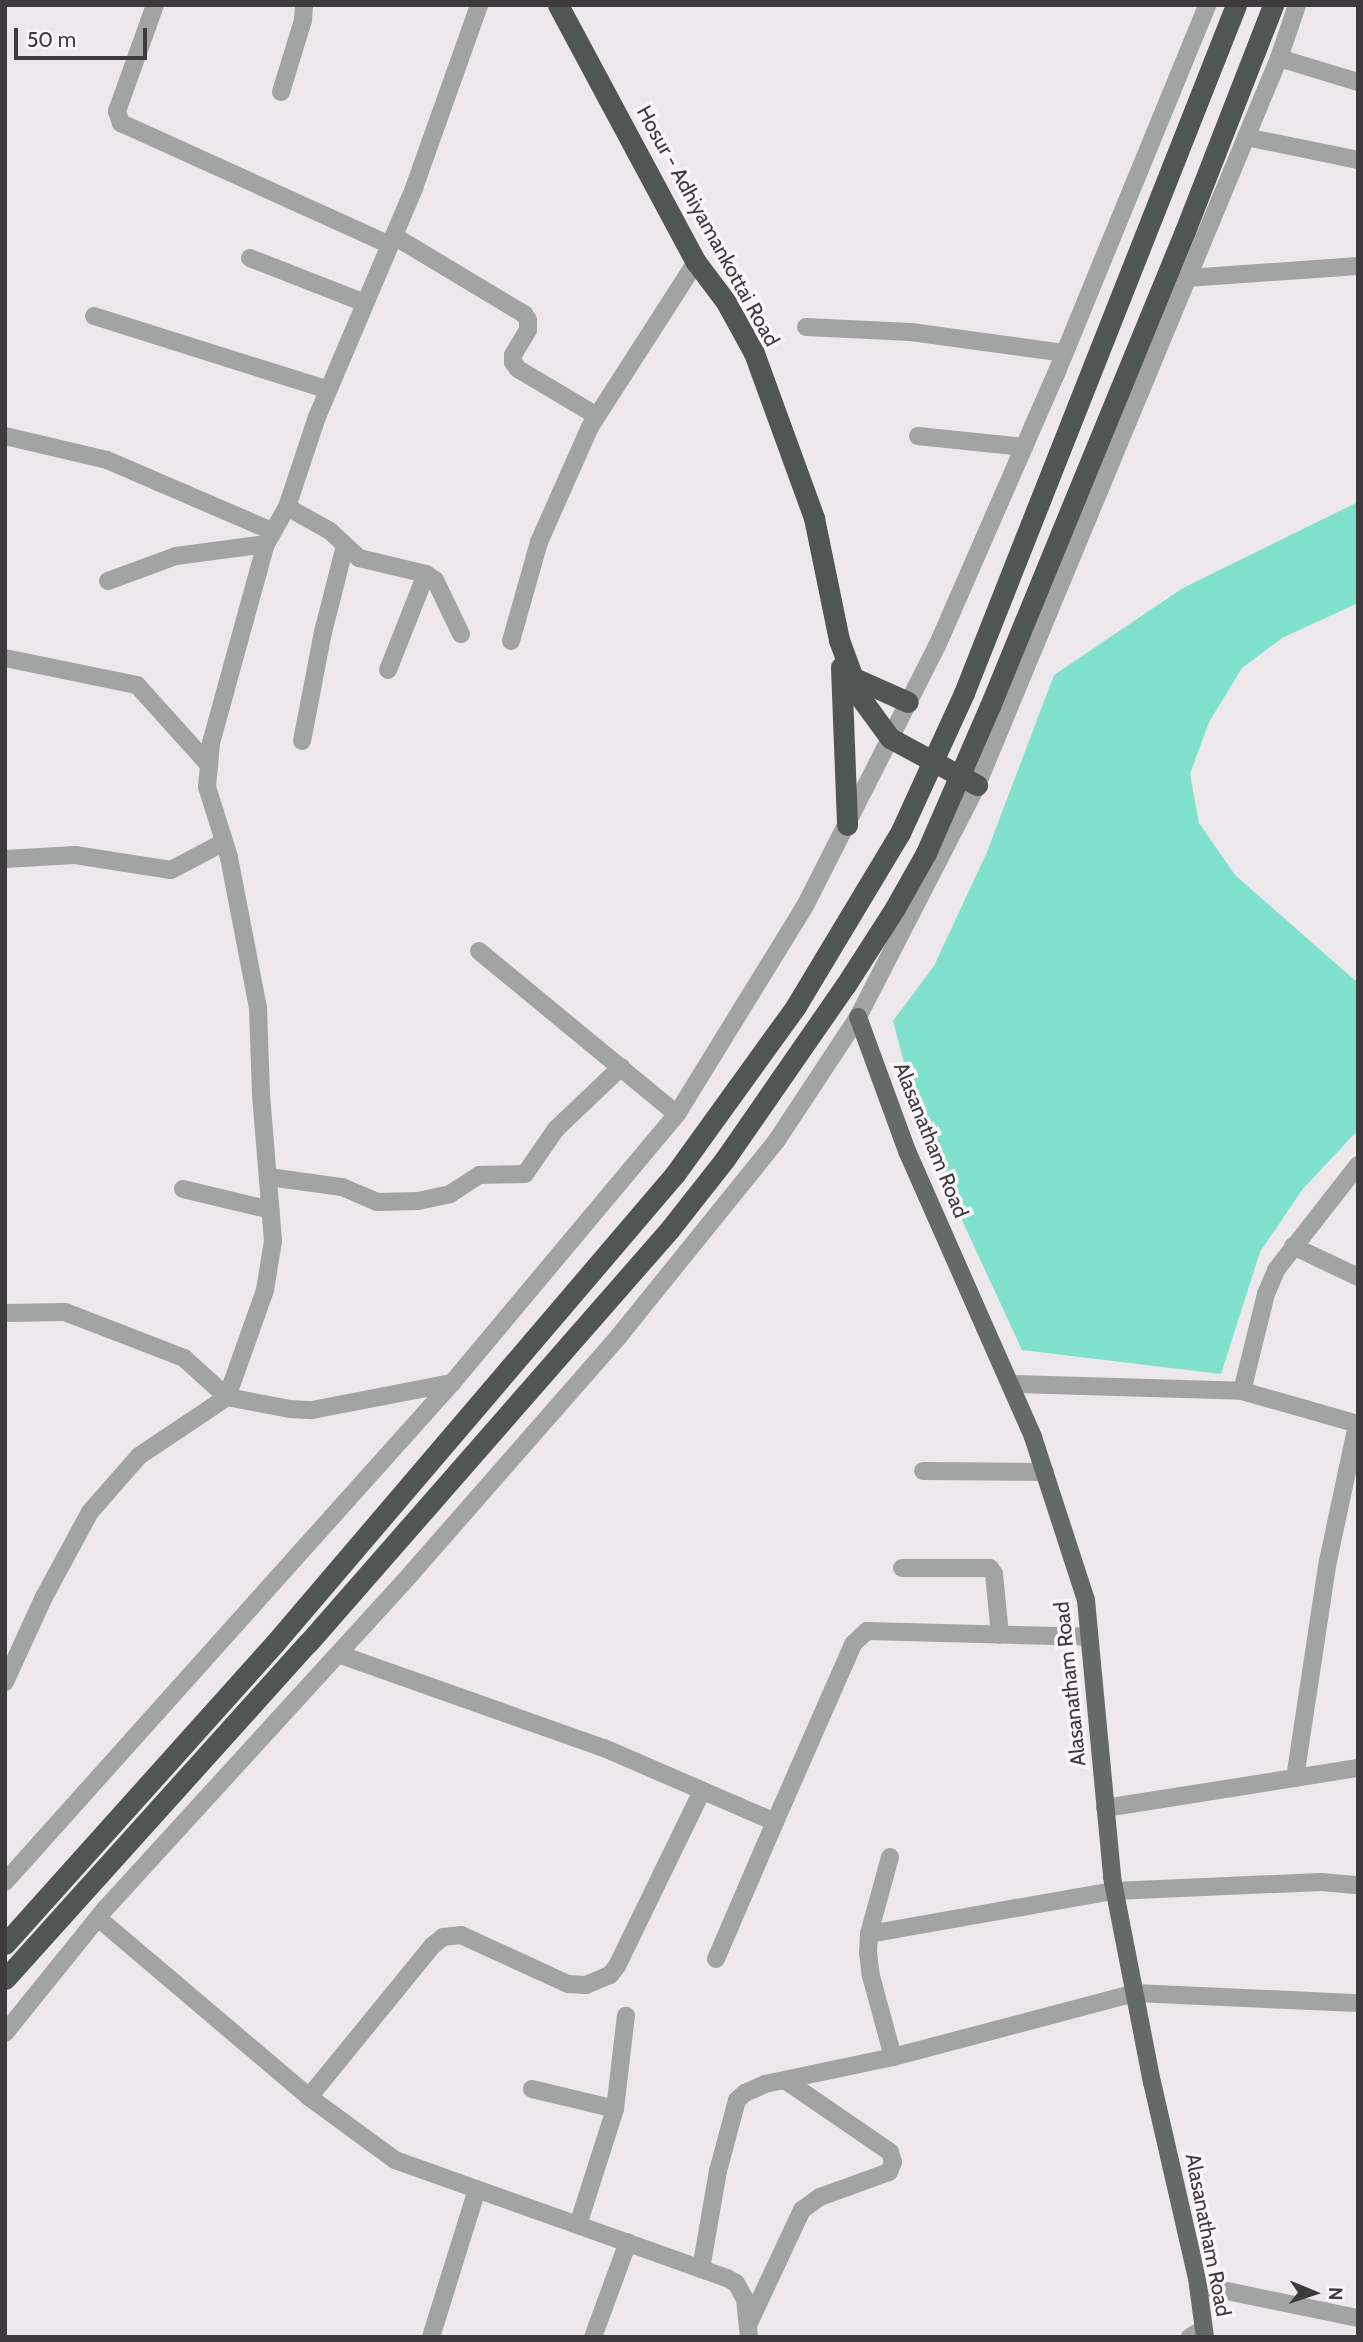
<!DOCTYPE html>
<style>
body{margin:0}
#map{position:relative;width:1363px;height:2342px;overflow:hidden;background:#ede8ec;font-family:Cabin,sans-serif}
div>[style]{position:absolute}
.water>*{inset:0;background:#80e1cd}
.minor>*{height:18px;margin:-9px;padding:0 9px;transform-origin:9px;border-radius:9px;background:#a1a4a3}
.major>*{height:18px;margin:-9px;padding:0 9px;transform-origin:9px;border-radius:9px;background:#656a69}
.highway>*{height:21px;margin:-10.5px;padding:0 10.5px;transform-origin:10.5px;border-radius:10.5px;background:#505654}
.highway-bridge>*{height:21px;margin:-10.5px;padding:0 10.5px;transform-origin:10.5px;border-radius:10.5px;background:#505654}
span{translate:-50% -50%;white-space:nowrap;text-align:center;line-height:1.15;-webkit-text-stroke:7px #fbf5f9;paint-order:stroke}
.street-label{font-size:21px;color:#3c3a3c}
.frame{position:absolute;inset:0;border:7px solid #3c3a3c;pointer-events:none}
.north{position:absolute;left:1279px;top:2258px;width:70px;height:70px;-webkit-text-stroke:5px #fbf5f9;paint-order:stroke;rotate:92deg;font-size:19px;font-weight:700;line-height:28px;text-align:center;color:#3c3a3c}
.north::after{content:'';display:block;margin:auto;width:24px;height:32px;background:#3c3a3c;clip-path:polygon(50% 0,100% 100%,50% 72%,0 100%)}
.scale{position:absolute;left:14px;top:28px;width:133px;height:32px;box-sizing:border-box;border:4px solid #3c3a3c;border-top:0;padding-left:9px;font-size:21px;line-height:24px;white-space:nowrap;color:#3c3a3c;-webkit-text-stroke:5px #fbf5f9;paint-order:stroke}
</style>
<div id="map">
<div class="water">
<div style="clip-path:polygon(1358px 502px,1358px 603px,1282px 638px,1242px 668px,1209px 722px,1190px 774px,1199px 823px,1235px 875px,1358px 983px,1358px 1130px,1302px 1190px,1260px 1252px,1221px 1374px,1022px 1350px,924px 1138px,893px 1021px,934px 966px,987px 852px,1054px 675px,1183px 588px)"></div>
</div>
<div class="minor">
<div style="left:155px;top:5px;width:113px;rotate:109.7deg"></div>
<div style="left:117px;top:111px;width:13px;rotate:72deg"></div>
<div style="left:121px;top:123px;width:295px;rotate:24.4deg"></div>
<div style="left:1279px;top:58px;width:83px;rotate:16.9deg"></div>
<div style="left:281px;top:92px;width:75px;rotate:-73deg"></div>
<div style="left:303px;top:20px;width:15px;rotate:-86deg"></div>
<div style="left:1246px;top:137px;width:114px;rotate:11.6deg"></div>
<div style="left:394px;top:236px;width:152px;rotate:31deg"></div>
<div style="left:524px;top:314px;width:7px;rotate:56deg"></div>
<div style="left:528px;top:320px;width:10px;rotate:90deg"></div>
<div style="left:528px;top:330px;width:29px;rotate:121deg"></div>
<div style="left:513px;top:355px;width:7px;rotate:90deg"></div>
<div style="left:513px;top:362px;width:9px;rotate:54deg"></div>
<div style="left:518px;top:369px;width:92px;rotate:30.7deg"></div>
<div style="left:250px;top:258px;width:123px;rotate:21.4deg"></div>
<div style="left:1187px;top:278px;width:171px;rotate:-4deg"></div>
<div style="left:94px;top:316px;width:245px;rotate:17.5deg"></div>
<div style="left:806px;top:327px;width:105px;rotate:2.7deg"></div>
<div style="left:911px;top:332px;width:154px;rotate:7.8deg"></div>
<div style="left:5px;top:436px;width:105px;rotate:13.2deg"></div>
<div style="left:107px;top:460px;width:180px;rotate:23.3deg"></div>
<div style="left:918px;top:436px;width:107px;rotate:5.9deg"></div>
<div style="left:287px;top:507px;width:49px;rotate:29.2deg"></div>
<div style="left:330px;top:531px;width:40px;rotate:43deg"></div>
<div style="left:359px;top:558px;width:69px;rotate:13.4deg"></div>
<div style="left:426px;top:574px;width:11px;rotate:34deg"></div>
<div style="left:435px;top:580px;width:60px;rotate:64.3deg"></div>
<div style="left:108px;top:581px;width:72px;rotate:-20.2deg"></div>
<div style="left:176px;top:556px;width:91px;rotate:-7.6deg"></div>
<div style="left:511px;top:641px;width:103px;rotate:-74.2deg"></div>
<div style="left:539px;top:542px;width:126px;rotate:-66.1deg"></div>
<div style="left:590px;top:427px;width:196px;rotate:-57.3deg"></div>
<div style="left:5px;top:658px;width:135px;rotate:11.6deg"></div>
<div style="left:137px;top:685px;width:108px;rotate:48deg"></div>
<div style="left:388px;top:670px;width:103px;rotate:-68.4deg"></div>
<div style="left:302px;top:741px;width:111px;rotate:-79.1deg"></div>
<div style="left:323px;top:632px;width:89px;rotate:-75.7deg"></div>
<div style="left:5px;top:859px;width:70px;rotate:-3.3deg"></div>
<div style="left:75px;top:855px;width:97px;rotate:8.9deg"></div>
<div style="left:171px;top:870px;width:60px;rotate:-27.8deg"></div>
<div style="left:479px;top:951px;width:256px;rotate:39.5deg"></div>
<div style="left:269px;top:1177px;width:74px;rotate:7.8deg"></div>
<div style="left:342px;top:1187px;width:38px;rotate:23deg"></div>
<div style="left:377px;top:1202px;width:41px;rotate:-1.4deg"></div>
<div style="left:418px;top:1201px;width:33px;rotate:-12deg"></div>
<div style="left:450px;top:1194px;width:35px;rotate:-33deg"></div>
<div style="left:479px;top:1175px;width:46px;rotate:-1.2deg"></div>
<div style="left:525px;top:1174px;width:55px;rotate:-55.4deg"></div>
<div style="left:556px;top:1129px;width:90px;rotate:-43.6deg"></div>
<div style="left:183px;top:1189px;width:90px;rotate:13.4deg"></div>
<div style="left:1293px;top:1246px;width:72px;rotate:25.5deg"></div>
<div style="left:5px;top:1313px;width:60px;rotate:-1deg"></div>
<div style="left:65px;top:1312px;width:128px;rotate:21.1deg"></div>
<div style="left:184px;top:1358px;width:58px;rotate:42.2deg"></div>
<div style="left:227px;top:1397px;width:64px;rotate:10.8deg"></div>
<div style="left:290px;top:1409px;width:22px;rotate:3deg"></div>
<div style="left:312px;top:1410px;width:143px;rotate:-10.9deg"></div>
<div style="left:1012px;top:1384px;width:230px;rotate:1.7deg"></div>
<div style="left:1242px;top:1391px;width:121px;rotate:15.9deg"></div>
<div style="left:1242px;top:1391px;width:100px;rotate:-76.1deg"></div>
<div style="left:1266px;top:1294px;width:26px;rotate:-67deg"></div>
<div style="left:1276px;top:1270px;width:133px;rotate:-52deg"></div>
<div style="left:923px;top:1471px;width:122px;rotate:0.5deg"></div>
<div style="left:902px;top:1568px;width:88px"></div>
<div style="left:990px;top:1568px;width:7px;rotate:56deg"></div>
<div style="left:994px;top:1574px;width:61px;rotate:84.4deg"></div>
<div style="left:338px;top:1654px;width:282px;rotate:19.5deg"></div>
<div style="left:604px;top:1748px;width:186px;rotate:23.4deg"></div>
<div style="left:775px;top:1822px;width:194px;rotate:-66.3deg"></div>
<div style="left:853px;top:1644px;width:19px;rotate:-43deg"></div>
<div style="left:867px;top:1631px;width:222px;rotate:1.5deg"></div>
<div style="left:5px;top:1682px;width:94px;rotate:-65.4deg"></div>
<div style="left:44px;top:1597px;width:97px;rotate:-61.6deg"></div>
<div style="left:90px;top:1512px;width:74px;rotate:-48.8deg"></div>
<div style="left:139px;top:1456px;width:106px;rotate:-33.8deg"></div>
<div style="left:227px;top:1397px;width:114px;rotate:-70.4deg"></div>
<div style="left:265px;top:1290px;width:50px;rotate:-80.7deg"></div>
<div style="left:273px;top:1241px;width:147px;rotate:-94.7deg"></div>
<div style="left:261px;top:1094px;width:86px;rotate:-92deg"></div>
<div style="left:258px;top:1008px;width:154px;rotate:-100.9deg"></div>
<div style="left:229px;top:857px;width:73px;rotate:-107.4deg"></div>
<div style="left:207px;top:787px;width:44px;rotate:-84.8deg"></div>
<div style="left:211px;top:743px;width:206px;rotate:-74.6deg"></div>
<div style="left:266px;top:544px;width:43px;rotate:-60.4deg"></div>
<div style="left:287px;top:507px;width:95px;rotate:-71.6deg"></div>
<div style="left:317px;top:417px;width:249px;rotate:-67deg"></div>
<div style="left:414px;top:188px;width:194px;rotate:-70.4deg"></div>
<div style="left:1295px;top:1778px;width:219px;rotate:-81.4deg"></div>
<div style="left:1328px;top:1561px;width:140px;rotate:-78deg"></div>
<div style="left:1105px;top:1808px;width:256px;rotate:-9deg"></div>
<div style="left:890px;top:1857px;width:80px;rotate:105.3deg"></div>
<div style="left:869px;top:1934px;width:19px;rotate:93deg"></div>
<div style="left:868px;top:1953px;width:23px;rotate:83deg"></div>
<div style="left:871px;top:1976px;width:84px;rotate:74.8deg"></div>
<div style="left:5px;top:1882px;width:670px;rotate:-48.15deg"></div>
<div style="left:452px;top:1383px;width:351px;rotate:-50.1deg"></div>
<div style="left:677px;top:1114px;width:246px;rotate:-58.4deg"></div>
<div style="left:806px;top:904px;width:289px;rotate:-63.1deg"></div>
<div style="left:937px;top:646px;width:297px;rotate:-66.4deg"></div>
<div style="left:1056px;top:374px;width:399px;rotate:-67.7deg"></div>
<div style="left:98px;top:1918px;width:277px;rotate:40.3deg"></div>
<div style="left:309px;top:2097px;width:107px;rotate:36.2deg"></div>
<div style="left:395px;top:2160px;width:352px;rotate:19.6deg"></div>
<div style="left:727px;top:2278px;width:10px;rotate:29deg"></div>
<div style="left:736px;top:2283px;width:18px;rotate:61deg"></div>
<div style="left:745px;top:2299px;width:38px;rotate:84deg"></div>
<div style="left:869px;top:1934px;width:249px;rotate:-10deg"></div>
<div style="left:1114px;top:1891px;width:207px;rotate:-2.5deg"></div>
<div style="left:1321px;top:1882px;width:37px;rotate:5deg"></div>
<div style="left:716px;top:1959px;width:149px;rotate:-66.7deg"></div>
<div style="left:5px;top:2033px;width:161px;rotate:-51.1deg"></div>
<div style="left:106px;top:1908px;width:439px;rotate:-47.6deg"></div>
<div style="left:402px;top:1584px;width:330px;rotate:-48.8deg"></div>
<div style="left:619px;top:1336px;width:252px;rotate:-51.1deg"></div>
<div style="left:777px;top:1140px;width:147px;rotate:-56.6deg"></div>
<div style="left:858px;top:1017px;width:261px;rotate:-62.8deg"></div>
<div style="left:977px;top:785px;width:787px;rotate:-67.44deg"></div>
<div style="left:1279px;top:58px;width:56px;rotate:-71.2deg"></div>
<div style="left:532px;top:2089px;width:85px;rotate:13.5deg"></div>
<div style="left:309px;top:2097px;width:195px;rotate:-50.8deg"></div>
<div style="left:432px;top:1946px;width:14px;rotate:-39deg"></div>
<div style="left:443px;top:1937px;width:18px;rotate:-6deg"></div>
<div style="left:461px;top:1935px;width:118px;rotate:24.6deg"></div>
<div style="left:568px;top:1984px;width:18px;rotate:3deg"></div>
<div style="left:586px;top:1985px;width:26px;rotate:-23deg"></div>
<div style="left:610px;top:1975px;width:11px;rotate:-52deg"></div>
<div style="left:617px;top:1966px;width:195px;rotate:-64.1deg"></div>
<div style="left:578px;top:2225px;width:122px;rotate:-72.3deg"></div>
<div style="left:615px;top:2109px;width:94px;rotate:-83.3deg"></div>
<div style="left:701px;top:2269px;width:99px;rotate:-80.2deg"></div>
<div style="left:718px;top:2171px;width:73px;rotate:-75deg"></div>
<div style="left:737px;top:2100px;width:11px;rotate:-41deg"></div>
<div style="left:745px;top:2093px;width:22px;rotate:-24deg"></div>
<div style="left:765px;top:2084px;width:131px;rotate:-11.9deg"></div>
<div style="left:893px;top:2057px;width:250px;rotate:-14.8deg"></div>
<div style="left:1135px;top:1993px;width:223px;rotate:2.6deg"></div>
<div style="left:1198px;top:2285px;width:163px;rotate:11.7deg"></div>
<div style="left:749px;top:2323px;width:125px;rotate:-64.9deg"></div>
<div style="left:802px;top:2210px;width:22px;rotate:-36deg"></div>
<div style="left:820px;top:2197px;width:73px;rotate:-19.9deg"></div>
<div style="left:889px;top:2172px;width:11px;rotate:-68deg"></div>
<div style="left:893px;top:2162px;width:10px;rotate:-107deg"></div>
<div style="left:890px;top:2152px;width:127px;rotate:-145.6deg"></div>
<div style="left:431px;top:2337px;width:155px;rotate:-72.7deg"></div>
<div style="left:593px;top:2337px;width:101px;rotate:-69.8deg"></div>
<div style="left:1190px;top:2337px;width:16px;rotate:-30deg"></div>
</div>
<div class="major">
<div style="left:858px;top:1017px;width:143px;rotate:69.9deg"></div>
<div style="left:907px;top:1151px;width:313px;rotate:66.2deg"></div>
<div style="left:1033px;top:1437px;width:171px;rotate:72deg"></div>
<div style="left:1086px;top:1600px;width:278px;rotate:84.6deg"></div>
<div style="left:1112px;top:1877px;width:209px;rotate:79deg"></div>
<div style="left:1152px;top:2082px;width:201px;rotate:77.1deg"></div>
<div style="left:1197px;top:2278px;width:60px;rotate:82.3deg"></div>
</div>
<div class="highway">
<div style="left:558px;top:5px;width:292px;rotate:61.8deg"></div>
<div style="left:696px;top:262px;width:50px;rotate:53.1deg"></div>
<div style="left:726px;top:302px;width:58px;rotate:61.2deg"></div>
<div style="left:754px;top:353px;width:176px;rotate:70deg"></div>
<div style="left:814px;top:518px;width:125px;rotate:78.4deg"></div>
<div style="left:839px;top:640px;width:61px;rotate:69.8deg"></div>
<div style="left:860px;top:697px;width:51px;rotate:53.8deg"></div>
<div style="left:890px;top:738px;width:99px;rotate:28.4deg"></div>
<div style="left:841px;top:667px;width:158px;rotate:87.8deg"></div>
<div style="left:852px;top:677px;width:61px;rotate:24.1deg"></div>
<div style="left:964px;top:693px;width:740px;rotate:-68.43deg"></div>
<div style="left:990px;top:706px;width:513px;rotate:-67.68deg"></div>
<div style="left:1185px;top:231px;width:243px;rotate:-68.7deg"></div>
<div style="left:5px;top:1944px;width:404px;rotate:-48.1deg"></div>
<div style="left:275px;top:1643px;width:616px;rotate:-49.54deg"></div>
<div style="left:675px;top:1174px;width:207px;rotate:-54.2deg"></div>
<div style="left:796px;top:1006px;width:202px;rotate:-59deg"></div>
<div style="left:5px;top:1979px;width:452px;rotate:-48deg"></div>
<div style="left:308px;top:1643px;width:550px;rotate:-48.83deg"></div>
<div style="left:670px;top:1229px;width:89px;rotate:-51.8deg"></div>
<div style="left:725px;top:1159px;width:211px;rotate:-55.3deg"></div>
<div style="left:845px;top:986px;width:93px;rotate:-57.3deg"></div>
<div style="left:895px;top:908px;width:63px;rotate:-60.6deg"></div>
</div>
<div class="highway-bridge">
<div style="left:900px;top:833px;width:154px;rotate:-65.4deg"></div>
<div style="left:926px;top:853px;width:160px;rotate:-66.5deg"></div>
</div>
<div class="street-label">
<span style="left:708px;top:226px;rotate:61deg">Hosur - Adhiyamankottai Road</span>
<span style="left:931px;top:1140px;rotate:68deg">Alasanatham Road</span>
<span style="left:1070px;top:1684px;rotate:-96deg">Alasanatham Road</span>
<span style="left:1208px;top:2235px;rotate:79deg">Alasanatham Road</span>
</div>
<div class="frame"></div>
<div class="north">N</div>
<div class="scale">50 m</div>
</div>
